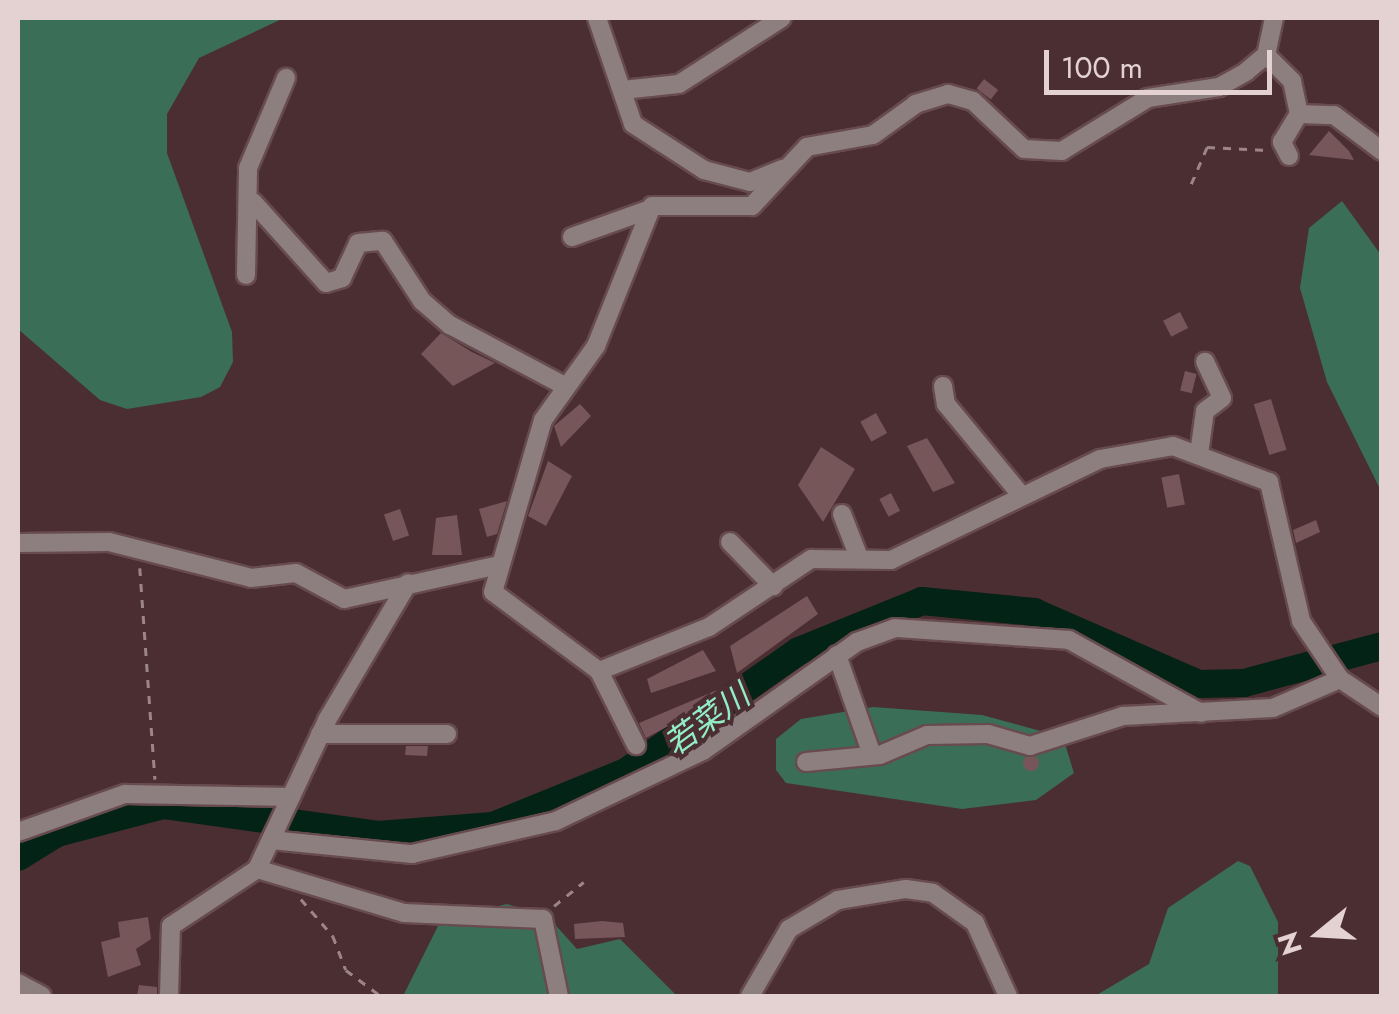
<!DOCTYPE html>
<meta charset="utf-8">
<style>
body{margin:0}
#map{position:relative;width:1399px;height:1014px;overflow:hidden;background:#4b2e31;font-family:Jost,"Noto Sans JP",sans-serif}
div>[style]{position:absolute}
.green>*{inset:0;background:#3b6e57}
.river>*{height:28px;margin:-14px;padding:0 14px;transform-origin:14px;border-radius:14px;background:#022316}
.building>*{inset:0;background:#765659;transform-origin:0 0}
.round{border-radius:50%}
.path>*{height:2.5px;margin-top:-1.25px;transform-origin:0;background:repeating-linear-gradient(90deg,#9d8587 0 8px,transparent 0 16px)}
.roads{filter:drop-shadow(2px 0 #674b4e) drop-shadow(-2px 0 #674b4e) drop-shadow(0 2px #674b4e) drop-shadow(0 -2px #674b4e)}
.minor>*{height:18px;margin:-9px;padding:0 9px;transform-origin:9px;border-radius:9px;background:#8d7e7f}
span{translate:-50% -50%;white-space:nowrap;text-align:center;line-height:1.15;-webkit-text-stroke:8px #4b2e31;paint-order:stroke}
.water-label{font-size:32px;color:#92eec4;font-style:italic}
.frame{position:absolute;inset:0;border:20px solid #e4d1d2;pointer-events:none}
.north{position:absolute;left:1269px;top:884px;width:100px;height:100px;-webkit-text-stroke:8px #4b2e31;paint-order:stroke;rotate:252deg;font-size:28px;font-weight:700;line-height:40px;text-align:center;color:#e4d1d2}
.north::after{content:'';display:block;margin:auto;width:35px;height:45px;background:#e4d1d2;clip-path:polygon(50% 0,100% 100%,50% 72%,0 100%)}
.scale{position:absolute;left:1044px;top:50px;width:228px;height:45px;box-sizing:border-box;border:5px solid #e4d1d2;border-top:0;padding-left:12px;font-size:30px;line-height:35px;white-space:nowrap;color:#e4d1d2;-webkit-text-stroke:8px #4b2e31;paint-order:stroke}
</style>
<div id="map">
<div class="green">
<div style="clip-path:polygon(18px 18px,284px 18px,199px 58px,167px 114px,167px 153px,232px 332px,233px 362px,220px 387px,201px 397px,127px 409px,100px 400px,18px 329px)"></div>
<div style="clip-path:polygon(1342px 201px,1381px 255px,1381px 491px,1327px 382px,1300px 288px,1309px 228px)"></div>
<div style="clip-path:polygon(873px 707px,982px 715px,1048px 733px,1066px 747px,1074px 773px,1036px 800px,962px 809px,786px 783px,776px 770px,776px 739px,801px 719px)"></div>
<div style="clip-path:polygon(1238px 861px,1250px 866px,1278px 922px,1278px 996px,1095px 996px,1149px 964px,1168px 908px)"></div>
<div style="clip-path:polygon(507px 904px,549px 918px,577px 949px,620px 939px,677px 996px,403px 996px,441px 920px)"></div>
</div>
<div class="river">
<div style="left:18px;top:857px;width:46px;rotate:-31.6deg"></div>
<div style="left:57px;top:833px;width:110px;rotate:-14.8deg"></div>
<div style="left:163px;top:805px;width:217px;rotate:7.9deg"></div>
<div style="left:378px;top:835px;width:115px;rotate:-4.5deg"></div>
<div style="left:493px;top:826px;width:144px;rotate:-22.1deg"></div>
<div style="left:626px;top:772px;width:211px;rotate:-35deg"></div>
<div style="left:799px;top:651px;width:133px;rotate:-22.1deg"></div>
<div style="left:922px;top:601px;width:113px;rotate:5.6deg"></div>
<div style="left:1034px;top:612px;width:180px;rotate:23.6deg"></div>
<div style="left:1199px;top:684px;width:45px;rotate:-1.3deg"></div>
<div style="left:1244px;top:683px;width:143px;rotate:-15deg"></div>
</div>
<div class="building">
<div style="left:984px;top:79px;width:18px;height:12px;rotate:38deg"></div>
<div style="clip-path:polygon(1329px 131px,1349px 151px,1354px 160px,1309px 155px)"></div>
<div style="left:1180px;top:312px;width:18px;height:19px;rotate:63deg"></div>
<div style="clip-path:polygon(441px 333px,472px 352px,495px 363px,453px 386px,421px 354px)"></div>
<div style="left:1185px;top:371px;width:12px;height:20px;rotate:14deg"></div>
<div style="left:1271px;top:399px;width:53px;height:18px;rotate:73deg"></div>
<div style="clip-path:polygon(580px 404px,591px 416px,561px 447px,554px 426px)"></div>
<div style="left:876px;top:413px;width:23px;height:18px;rotate:61deg"></div>
<div style="clip-path:polygon(927px 438px,955px 483px,933px 492px,907px 446px)"></div>
<div style="clip-path:polygon(821px 447px,855px 469px,823px 522px,798px 485px)"></div>
<div style="clip-path:polygon(548px 461px,572px 476px,546px 526px,528px 516px)"></div>
<div style="left:1179px;top:474px;width:31px;height:18px;rotate:79deg"></div>
<div style="left:891px;top:493px;width:20px;height:13px;rotate:63deg"></div>
<div style="clip-path:polygon(507px 501px,497px 534px,487px 537px,479px 509px)"></div>
<div style="left:400px;top:509px;width:28px;height:17px;rotate:71deg"></div>
<div style="clip-path:polygon(457px 515px,462px 555px,432px 555px,436px 518px)"></div>
<div style="clip-path:polygon(1316px 520px,1320px 532px,1296px 543px,1293px 530px)"></div>
<div style="clip-path:polygon(807px 596px,818px 614px,737px 673px,730px 646px)"></div>
<div style="clip-path:polygon(703px 650px,716px 671px,651px 693px,647px 679px)"></div>
<div style="clip-path:polygon(717px 690px,721px 698px,646px 738px,639px 723px)"></div>
<div style="clip-path:polygon(406px 746px,428px 746px,427px 756px,405px 755px)"></div>
<div class="round" style="left:1023px;top:755px;width:16px;height:16px"></div>
<div style="clip-path:polygon(148px 917px,151px 939px,136px 949px,141px 965px,108px 977px,101px 942px,120px 937px,118px 922px)"></div>
<div style="clip-path:polygon(602px 921px,623px 923px,625px 937px,575px 939px,574px 924px)"></div>
<div style="clip-path:polygon(139px 985px,157px 987px,157px 996px,137px 996px)"></div>
</div>
<div class="path">
<div style="left:1191px;top:184px;width:40px;rotate:-66.6deg"></div>
<div style="left:1207px;top:147px;width:60px;rotate:2.9deg"></div>
<div style="left:140px;top:568px;width:212px;rotate:85.9deg"></div>
<div style="left:301px;top:899px;width:49px;rotate:49.1deg"></div>
<div style="left:333px;top:936px;width:36px;rotate:69deg"></div>
<div style="left:346px;top:970px;width:44px;rotate:36.6deg"></div>
<div style="left:554px;top:906px;width:38px;rotate:-39deg"></div>
</div>
<div class="roads">
<div class="minor">
<div style="left:597px;top:18px;width:112px;rotate:71.2deg"></div>
<div style="left:633px;top:124px;width:85px;rotate:32.9deg"></div>
<div style="left:704px;top:170px;width:48px;rotate:14.6deg"></div>
<div style="left:750px;top:182px;width:35px;rotate:-22deg"></div>
<div style="left:1274px;top:18px;width:38px;rotate:102deg"></div>
<div style="left:1266px;top:55px;width:26px;rotate:140deg"></div>
<div style="left:1246px;top:72px;width:31px;rotate:151deg"></div>
<div style="left:1219px;top:87px;width:72px;rotate:171.2deg"></div>
<div style="left:1148px;top:98px;width:101px;rotate:148.4deg"></div>
<div style="left:1062px;top:151px;width:38px;rotate:-177deg"></div>
<div style="left:1024px;top:149px;width:70px;rotate:-136.7deg"></div>
<div style="left:973px;top:101px;width:26px;rotate:-164deg"></div>
<div style="left:948px;top:94px;width:34px;rotate:163deg"></div>
<div style="left:916px;top:104px;width:53px;rotate:144.2deg"></div>
<div style="left:873px;top:135px;width:67px;rotate:169.7deg"></div>
<div style="left:807px;top:147px;width:81px;rotate:133deg"></div>
<div style="left:752px;top:206px;width:100px;rotate:180deg"></div>
<div style="left:652px;top:206px;width:151px;rotate:111.8deg"></div>
<div style="left:596px;top:346px;width:91px;rotate:125.6deg"></div>
<div style="left:543px;top:420px;width:179px;rotate:106.2deg"></div>
<div style="left:493px;top:592px;width:132px;rotate:36.7deg"></div>
<div style="left:599px;top:671px;width:118px;rotate:-21.8deg"></div>
<div style="left:709px;top:627px;width:123px;rotate:-33.7deg"></div>
<div style="left:811px;top:559px;width:80px;rotate:0.7deg"></div>
<div style="left:891px;top:560px;width:232px;rotate:-25.8deg"></div>
<div style="left:1100px;top:459px;width:74px;rotate:-10.1deg"></div>
<div style="left:1173px;top:446px;width:103px;rotate:20.6deg"></div>
<div style="left:1269px;top:482px;width:143px;rotate:77deg"></div>
<div style="left:1301px;top:621px;width:70px;rotate:56.1deg"></div>
<div style="left:1340px;top:679px;width:50px;rotate:33.7deg"></div>
<div style="left:1266px;top:55px;width:37px;rotate:45deg"></div>
<div style="left:1292px;top:81px;width:34px;rotate:78deg"></div>
<div style="left:1299px;top:114px;width:35px;rotate:2deg"></div>
<div style="left:1334px;top:115px;width:60px;rotate:36.9deg"></div>
<div style="left:623px;top:90px;width:56px;rotate:-6.1deg"></div>
<div style="left:679px;top:84px;width:122px;rotate:-32.7deg"></div>
<div style="left:1289px;top:156px;width:16px;rotate:-117deg"></div>
<div style="left:1282px;top:142px;width:33px;rotate:-59deg"></div>
<div style="left:253px;top:202px;width:109px;rotate:48deg"></div>
<div style="left:326px;top:283px;width:17px;rotate:-17deg"></div>
<div style="left:342px;top:278px;width:38px;rotate:-65deg"></div>
<div style="left:358px;top:243px;width:25px;rotate:-5deg"></div>
<div style="left:383px;top:241px;width:72px;rotate:57deg"></div>
<div style="left:422px;top:301px;width:37px;rotate:41deg"></div>
<div style="left:450px;top:325px;width:126px;rotate:28deg"></div>
<div style="left:572px;top:237px;width:81px;rotate:-19.6deg"></div>
<div style="left:246px;top:275px;width:107px;rotate:-88.9deg"></div>
<div style="left:248px;top:168px;width:98px;rotate:-67.1deg"></div>
<div style="left:943px;top:386px;width:18px;rotate:81deg"></div>
<div style="left:946px;top:404px;width:118px;rotate:50.5deg"></div>
<div style="left:1199px;top:454px;width:43px;rotate:-82.1deg"></div>
<div style="left:1205px;top:411px;width:21px;rotate:-37deg"></div>
<div style="left:1222px;top:398px;width:40px;rotate:-115deg"></div>
<div style="left:842px;top:514px;width:44px;rotate:68.7deg"></div>
<div style="left:730px;top:542px;width:62px;rotate:45.7deg"></div>
<div style="left:18px;top:543px;width:91px;rotate:-0.6deg"></div>
<div style="left:109px;top:542px;width:146px;rotate:14.2deg"></div>
<div style="left:251px;top:578px;width:45px;rotate:-6.3deg"></div>
<div style="left:296px;top:573px;width:55px;rotate:28.4deg"></div>
<div style="left:344px;top:599px;width:154px;rotate:-12.4deg"></div>
<div style="left:837px;top:655px;width:106px;rotate:70.7deg"></div>
<div style="left:599px;top:671px;width:83px;rotate:63.4deg"></div>
<div style="left:320px;top:734px;width:127px"></div>
<div style="left:806px;top:762px;width:74px;rotate:-5.4deg"></div>
<div style="left:880px;top:755px;width:51px;rotate:-23.1deg"></div>
<div style="left:927px;top:735px;width:61px;rotate:-0.9deg"></div>
<div style="left:988px;top:734px;width:44px;rotate:15.9deg"></div>
<div style="left:1030px;top:746px;width:98px;rotate:-17.9deg"></div>
<div style="left:1123px;top:716px;width:150px;rotate:-3.1deg"></div>
<div style="left:1273px;top:708px;width:73px;rotate:-23.4deg"></div>
<div style="left:18px;top:832px;width:114px;rotate:-19.6deg"></div>
<div style="left:125px;top:794px;width:166px;rotate:1deg"></div>
<div style="left:271px;top:840px;width:142px;rotate:5.7deg"></div>
<div style="left:412px;top:854px;width:148px;rotate:-12.9deg"></div>
<div style="left:556px;top:821px;width:163px;rotate:-25.5deg"></div>
<div style="left:703px;top:751px;width:189px;rotate:-35.3deg"></div>
<div style="left:857px;top:642px;width:40px;rotate:-20.2deg"></div>
<div style="left:895px;top:628px;width:174px;rotate:3.9deg"></div>
<div style="left:1069px;top:640px;width:151px;rotate:28.9deg"></div>
<div style="left:257px;top:869px;width:153px;rotate:16.7deg"></div>
<div style="left:404px;top:913px;width:139px;rotate:2.5deg"></div>
<div style="left:543px;top:919px;width:79px;rotate:78.3deg"></div>
<div style="left:18px;top:983px;width:27px;rotate:28deg"></div>
<div style="left:169px;top:996px;width:70px;rotate:-88.4deg"></div>
<div style="left:171px;top:926px;width:103px;rotate:-33.5deg"></div>
<div style="left:257px;top:869px;width:165px;rotate:-64.8deg"></div>
<div style="left:327px;top:720px;width:159px;rotate:-59.4deg"></div>
<div style="left:750px;top:996px;width:78px;rotate:-59.8deg"></div>
<div style="left:789px;top:929px;width:57px;rotate:-30.6deg"></div>
<div style="left:838px;top:900px;width:69px;rotate:-9.2deg"></div>
<div style="left:906px;top:889px;width:27px;rotate:8deg"></div>
<div style="left:933px;top:893px;width:52px;rotate:35.5deg"></div>
<div style="left:975px;top:923px;width:80px;rotate:65.7deg"></div>
</div>
</div>
<div class="water-label">
<span style="left:707px;top:720px;rotate:-36deg">若菜川</span>
</div>
<div class="frame"></div>
<div class="north">N</div>
<div class="scale">100 m</div>
</div>
